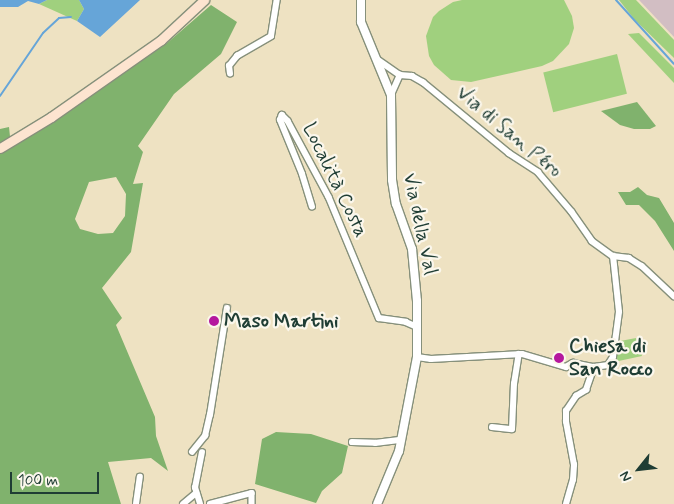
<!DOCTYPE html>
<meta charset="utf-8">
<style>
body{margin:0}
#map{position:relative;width:674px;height:504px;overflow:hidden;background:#eee2c2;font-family:Mynerve,sans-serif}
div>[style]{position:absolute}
.industrial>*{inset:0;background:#d2bec3}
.green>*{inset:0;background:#a0d07e;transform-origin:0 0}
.forest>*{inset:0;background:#80b26d}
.water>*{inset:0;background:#66a5d8}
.stream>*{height:2px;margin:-1px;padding:0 1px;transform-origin:1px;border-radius:1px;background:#66a5d8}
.roads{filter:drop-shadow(1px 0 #86907b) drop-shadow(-1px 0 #86907b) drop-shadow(0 1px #86907b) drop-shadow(0 -1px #86907b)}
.minor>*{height:5.5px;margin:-2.75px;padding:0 2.75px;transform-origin:2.75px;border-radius:2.75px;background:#fff}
.tertiary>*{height:8px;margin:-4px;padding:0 4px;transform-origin:4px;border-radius:4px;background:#fff}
.secondary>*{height:9px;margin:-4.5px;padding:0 4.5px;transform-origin:4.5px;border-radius:4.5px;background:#fde4d0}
.dots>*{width:14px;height:14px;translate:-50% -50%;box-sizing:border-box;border:2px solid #fbf7ec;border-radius:50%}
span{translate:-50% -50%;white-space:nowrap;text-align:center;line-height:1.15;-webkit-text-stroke:4.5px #fbf7ec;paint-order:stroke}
.street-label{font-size:20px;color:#1f3d34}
.poi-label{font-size:20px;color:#1f3d34;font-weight:700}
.left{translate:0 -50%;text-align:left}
.north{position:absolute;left:614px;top:444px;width:50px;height:50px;-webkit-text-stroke:4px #fbf7ec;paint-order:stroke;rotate:241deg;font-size:14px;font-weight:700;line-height:20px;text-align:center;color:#1f3d34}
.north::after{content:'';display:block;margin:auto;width:18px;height:22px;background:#1f3d34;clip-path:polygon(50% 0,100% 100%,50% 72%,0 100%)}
.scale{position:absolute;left:10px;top:472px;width:89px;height:22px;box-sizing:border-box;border:2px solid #1f3d34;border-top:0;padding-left:6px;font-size:15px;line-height:18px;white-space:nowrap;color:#1f3d34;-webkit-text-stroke:4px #fbf7ec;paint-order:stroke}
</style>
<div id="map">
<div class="industrial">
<div style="clip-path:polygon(639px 0,674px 0,674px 37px)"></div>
</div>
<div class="green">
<div style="clip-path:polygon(47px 0,79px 0,84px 9px,77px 21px,39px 4px)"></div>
<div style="clip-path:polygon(462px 0,564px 0,572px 16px,574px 28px,569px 44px,553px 61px,542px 66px,471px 82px,451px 80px,434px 65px,429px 56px,426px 36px,433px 17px,439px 11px,453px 2px)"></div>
<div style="clip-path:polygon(619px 0,636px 0,674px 40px,674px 58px,634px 19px)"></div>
<div style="clip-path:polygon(639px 33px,674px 68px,674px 83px,628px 34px)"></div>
<div style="left:617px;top:54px;width:41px;height:76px;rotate:76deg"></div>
<div style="clip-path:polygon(636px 338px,642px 356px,614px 362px,615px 342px)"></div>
</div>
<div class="forest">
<div style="clip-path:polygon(evenodd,211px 5px,237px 22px,221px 54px,174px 94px,138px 146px,143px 152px,133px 184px,143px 183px,131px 252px,102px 288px,122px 318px,116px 325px,155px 417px,156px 436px,168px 471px,151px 458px,108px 462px,121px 504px,0 504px,0 129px,9px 127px,11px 146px,166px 44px,211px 5px,116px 177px,126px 194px,125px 216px,113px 233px,98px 234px,80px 229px,75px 219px,89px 182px,116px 177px)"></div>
<div style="clip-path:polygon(637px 102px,656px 126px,650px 129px,634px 129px,620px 125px,601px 111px)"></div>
<div style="clip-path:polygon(638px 187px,647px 195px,659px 198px,674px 223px,674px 251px,655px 221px,639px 205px,626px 205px,618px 192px,630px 192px)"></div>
<div style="clip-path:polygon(276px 432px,311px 434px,348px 446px,342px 473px,322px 491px,316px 503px,255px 484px,262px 439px)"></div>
</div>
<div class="water">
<div style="clip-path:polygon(0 0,47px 0,39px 4px,28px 1px,18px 7px,0 7px)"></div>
<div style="clip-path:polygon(79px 0,140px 0,100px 37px,77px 21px,84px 9px)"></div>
</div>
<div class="stream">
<div style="left:616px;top:0;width:86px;rotate:47.8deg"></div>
<div style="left:0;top:96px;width:76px;rotate:-55.7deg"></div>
<div style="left:43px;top:33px;width:22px;rotate:-43deg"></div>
<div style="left:59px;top:18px;width:12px;rotate:-5deg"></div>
</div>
<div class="roads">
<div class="minor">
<div style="left:377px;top:59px;width:28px;rotate:35deg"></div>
<div style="left:400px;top:75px;width:12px;rotate:5deg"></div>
<div style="left:412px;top:76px;width:13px;rotate:29deg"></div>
<div style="left:423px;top:82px;width:112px;rotate:39.5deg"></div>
<div style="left:509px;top:153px;width:35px;rotate:33deg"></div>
<div style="left:538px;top:172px;width:52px;rotate:49.6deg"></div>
<div style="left:572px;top:212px;width:35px;rotate:55deg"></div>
<div style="left:592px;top:241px;width:26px;rotate:36deg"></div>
<div style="left:613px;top:256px;width:16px;rotate:7deg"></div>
<div style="left:629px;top:258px;width:15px;rotate:32deg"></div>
<div style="left:642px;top:266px;width:44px;rotate:43.2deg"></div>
<div style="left:230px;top:74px;width:8px;rotate:-97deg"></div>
<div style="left:229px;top:66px;width:13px;rotate:-51deg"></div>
<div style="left:237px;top:56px;width:39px;rotate:-30deg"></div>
<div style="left:271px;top:36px;width:36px;rotate:-81deg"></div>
<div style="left:391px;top:95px;width:22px;rotate:-66deg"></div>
<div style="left:312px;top:207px;width:34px;rotate:-107deg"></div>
<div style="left:302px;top:174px;width:58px;rotate:-112.2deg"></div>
<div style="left:280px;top:120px;width:5px;rotate:-68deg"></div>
<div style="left:282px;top:115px;width:8px;rotate:45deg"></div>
<div style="left:288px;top:121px;width:86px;rotate:61.7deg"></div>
<div style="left:329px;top:197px;width:131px;rotate:67.5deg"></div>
<div style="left:379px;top:318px;width:27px;rotate:8deg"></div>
<div style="left:406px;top:322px;width:12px;rotate:24deg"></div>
<div style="left:417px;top:357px;width:14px;rotate:8deg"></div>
<div style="left:431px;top:359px;width:91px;rotate:-3.1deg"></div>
<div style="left:522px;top:354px;width:46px;rotate:16.5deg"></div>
<div style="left:566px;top:367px;width:8px;rotate:-30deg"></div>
<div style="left:573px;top:363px;width:21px;rotate:11deg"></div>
<div style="left:594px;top:367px;width:14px;rotate:-8deg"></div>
<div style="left:608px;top:365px;width:9px;rotate:-58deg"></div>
<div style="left:613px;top:357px;width:45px;rotate:-82.4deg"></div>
<div style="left:619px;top:312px;width:56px;rotate:-96.1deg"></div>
<div style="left:492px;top:427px;width:20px;rotate:6deg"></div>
<div style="left:512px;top:429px;width:45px;rotate:-87.5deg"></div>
<div style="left:514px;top:384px;width:30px;rotate:-81deg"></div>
<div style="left:352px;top:442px;width:23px;rotate:2deg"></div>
<div style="left:375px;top:443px;width:26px;rotate:-7deg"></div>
<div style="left:192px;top:452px;width:21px;rotate:-51deg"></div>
<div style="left:205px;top:436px;width:22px;rotate:-77deg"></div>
<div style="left:210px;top:415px;width:108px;rotate:-81deg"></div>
<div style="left:136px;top:504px;width:27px;rotate:-82deg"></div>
<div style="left:183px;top:504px;width:17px;rotate:-40deg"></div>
<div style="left:200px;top:504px;width:17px;rotate:-107deg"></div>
<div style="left:195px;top:488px;width:36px;rotate:-79deg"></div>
<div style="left:210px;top:504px;width:43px;rotate:-14.7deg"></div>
<div style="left:252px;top:493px;width:11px;rotate:90deg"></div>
<div style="left:566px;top:504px;width:25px;rotate:-74deg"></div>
<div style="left:573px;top:480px;width:15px;rotate:-86deg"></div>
<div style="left:574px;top:465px;width:44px;rotate:-100.5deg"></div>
<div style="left:566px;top:422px;width:11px;rotate:-90deg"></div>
<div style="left:566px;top:411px;width:18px;rotate:-56deg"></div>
<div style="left:576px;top:396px;width:12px;rotate:-31deg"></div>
<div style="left:586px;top:390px;width:24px;rotate:-71deg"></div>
</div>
<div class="tertiary">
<div style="left:361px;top:0;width:22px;rotate:90deg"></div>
<div style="left:361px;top:22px;width:79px;rotate:67.7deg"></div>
<div style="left:391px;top:95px;width:85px;rotate:89.3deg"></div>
<div style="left:392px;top:180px;width:24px;rotate:81deg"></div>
<div style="left:396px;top:204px;width:48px;rotate:70.4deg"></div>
<div style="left:412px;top:249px;width:52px;rotate:84.5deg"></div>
<div style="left:417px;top:301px;width:56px;rotate:90deg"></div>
<div style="left:417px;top:357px;width:96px;rotate:100.8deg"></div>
<div style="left:399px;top:451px;width:57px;rotate:112.5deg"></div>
</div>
<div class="secondary">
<div style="left:0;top:148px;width:60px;rotate:-31.3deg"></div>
<div style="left:51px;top:117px;width:134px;rotate:-35deg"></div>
<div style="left:161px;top:40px;width:59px;rotate:-42.9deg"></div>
</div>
</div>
<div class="dots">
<div style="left:214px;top:321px;background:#b5179e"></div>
<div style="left:559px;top:358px;background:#b5179e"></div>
</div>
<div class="street-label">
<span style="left:509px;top:132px;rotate:40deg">Via di San Péro</span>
<span style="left:335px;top:180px;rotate:64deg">Località Costa</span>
<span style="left:420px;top:224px;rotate:78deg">Via della Val</span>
</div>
<div class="poi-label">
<span class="left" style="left:224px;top:321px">Maso Martini</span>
<span class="left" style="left:569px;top:358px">Chiesa di<br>San Rocco</span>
</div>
<div class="north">N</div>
<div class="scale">100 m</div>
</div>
